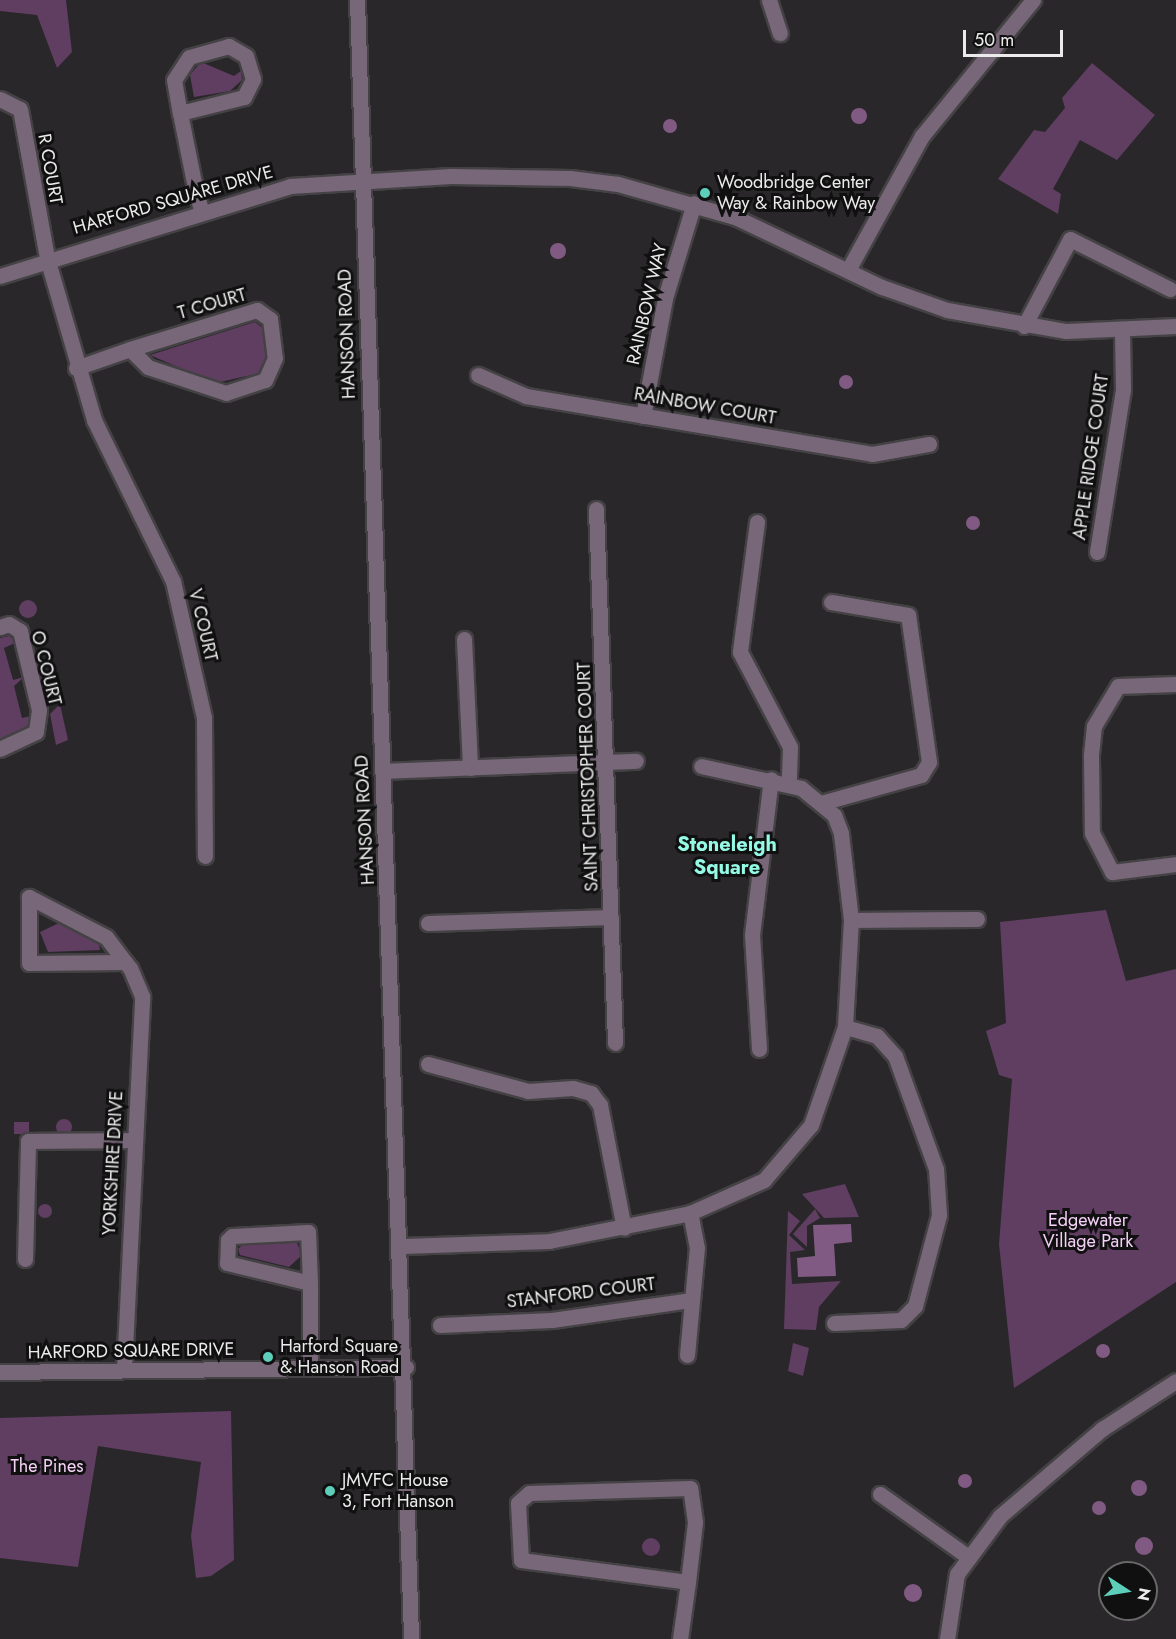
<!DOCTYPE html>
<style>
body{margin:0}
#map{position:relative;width:1176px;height:1639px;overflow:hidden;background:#292729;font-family:Jost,sans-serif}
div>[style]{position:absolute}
.green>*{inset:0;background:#5f3e61;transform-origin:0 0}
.round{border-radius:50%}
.water>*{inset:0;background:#815a83}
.roads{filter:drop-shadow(2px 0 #444244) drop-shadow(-2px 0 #444244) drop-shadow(0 2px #444244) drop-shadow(0 -2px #444244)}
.minor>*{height:15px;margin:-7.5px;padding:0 7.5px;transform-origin:7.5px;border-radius:7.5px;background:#786779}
.tertiary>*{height:15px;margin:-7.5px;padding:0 7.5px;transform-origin:7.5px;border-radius:7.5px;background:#786779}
.dots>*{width:16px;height:16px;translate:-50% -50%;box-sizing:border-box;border:3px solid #111011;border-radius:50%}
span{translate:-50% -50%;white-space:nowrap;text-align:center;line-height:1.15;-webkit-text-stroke:6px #111011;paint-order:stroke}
.street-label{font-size:18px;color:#ecebec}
.poi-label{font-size:18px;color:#ecebec}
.left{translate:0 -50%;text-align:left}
.park-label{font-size:18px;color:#f5d1f7}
.neighbourhood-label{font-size:20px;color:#94fae6;font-weight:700}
.north{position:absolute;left:1098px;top:1561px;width:60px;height:60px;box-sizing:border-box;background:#111011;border:2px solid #696869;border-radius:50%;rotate:102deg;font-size:16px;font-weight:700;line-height:24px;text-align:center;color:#ecebec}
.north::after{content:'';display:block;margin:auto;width:21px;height:27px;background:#5cceba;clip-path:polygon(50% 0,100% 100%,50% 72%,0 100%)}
.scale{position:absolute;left:963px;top:30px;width:100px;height:27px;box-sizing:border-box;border:3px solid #ecebec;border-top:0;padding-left:8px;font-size:18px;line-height:21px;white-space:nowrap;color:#ecebec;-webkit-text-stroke:4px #111011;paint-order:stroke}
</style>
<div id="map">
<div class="green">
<div style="clip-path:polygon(0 0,66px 0,72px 52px,57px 68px,37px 15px,0 11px)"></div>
<div style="clip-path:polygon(201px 62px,234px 76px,241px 71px,242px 80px,230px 91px,194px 97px,190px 75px)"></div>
<div style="clip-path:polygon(1092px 63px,1155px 115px,1117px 160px,1080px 140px,1053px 189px,1061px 194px,1058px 214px,998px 179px,1034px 130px,1045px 132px,1065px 108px,1062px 98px)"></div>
<div style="clip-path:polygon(255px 322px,264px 329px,266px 367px,261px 373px,215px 383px,150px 355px)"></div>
<div class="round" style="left:19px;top:600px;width:18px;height:18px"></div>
<div style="clip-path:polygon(9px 636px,17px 642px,4px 648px,13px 680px,24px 677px,14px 686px,22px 718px,31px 716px,32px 723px,0 741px,0 638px)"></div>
<div style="clip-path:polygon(60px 704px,68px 740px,56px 745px,50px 714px)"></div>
<div style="clip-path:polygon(1106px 910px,1126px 981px,1176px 969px,1176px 1282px,1014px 1388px,999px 1244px,1012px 1079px,999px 1075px,986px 1031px,1006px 1023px,1000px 922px)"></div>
<div style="clip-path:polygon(59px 923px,99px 944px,100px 950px,48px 952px,40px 932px)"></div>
<div class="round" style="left:56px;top:1119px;width:16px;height:16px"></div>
<div style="left:14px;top:1122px;width:15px;height:12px"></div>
<div style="clip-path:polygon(845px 1184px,859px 1217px,824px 1218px,802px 1194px)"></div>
<div class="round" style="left:38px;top:1204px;width:14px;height:14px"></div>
<div style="clip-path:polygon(815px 1209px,820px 1218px,807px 1226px,807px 1247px,793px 1234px)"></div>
<div style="clip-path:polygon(788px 1211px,800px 1221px,789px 1235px,805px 1250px,790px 1252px,792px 1284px,841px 1281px,819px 1307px,816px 1330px,784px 1329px)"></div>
<div style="clip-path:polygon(297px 1243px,302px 1255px,289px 1267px,240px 1255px,238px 1249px,243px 1244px)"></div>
<div style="clip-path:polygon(793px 1343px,809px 1348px,803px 1376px,788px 1371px)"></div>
<div style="clip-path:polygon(231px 1411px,234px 1560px,211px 1576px,196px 1578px,191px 1536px,201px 1462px,98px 1446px,78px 1567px,0 1558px,0 1418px)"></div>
<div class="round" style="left:642px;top:1538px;width:18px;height:18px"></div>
</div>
<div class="water">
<div class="round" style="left:851px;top:108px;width:16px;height:16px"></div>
<div class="round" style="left:663px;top:119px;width:14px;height:14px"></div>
<div class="round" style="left:550px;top:243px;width:16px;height:16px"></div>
<div class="round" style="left:839px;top:375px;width:14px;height:14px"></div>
<div class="round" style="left:966px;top:516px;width:14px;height:14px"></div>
<div style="clip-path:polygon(851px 1224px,852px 1242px,834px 1244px,836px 1276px,798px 1277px,797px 1258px,815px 1256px,813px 1225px)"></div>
<div class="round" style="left:1096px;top:1344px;width:14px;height:14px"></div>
<div class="round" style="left:958px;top:1474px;width:14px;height:14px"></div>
<div class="round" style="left:1131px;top:1480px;width:16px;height:16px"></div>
<div class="round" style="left:1092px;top:1501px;width:14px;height:14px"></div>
<div class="round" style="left:1135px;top:1537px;width:18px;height:18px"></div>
<div class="round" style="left:904px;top:1584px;width:18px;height:18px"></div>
</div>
<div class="roads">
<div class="minor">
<div style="left:769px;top:0;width:35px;rotate:72deg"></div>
<div style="left:0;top:99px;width:22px;rotate:27deg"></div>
<div style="left:20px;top:109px;width:151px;rotate:79.7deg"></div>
<div style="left:47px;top:258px;width:169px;rotate:73.8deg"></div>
<div style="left:94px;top:420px;width:179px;rotate:63.9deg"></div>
<div style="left:173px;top:581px;width:140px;rotate:77.2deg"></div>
<div style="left:204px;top:718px;width:138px;rotate:89.6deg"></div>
<div style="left:180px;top:113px;width:66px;rotate:-14deg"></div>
<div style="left:244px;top:97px;width:20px;rotate:-63deg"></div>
<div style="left:253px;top:79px;width:24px;rotate:-107deg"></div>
<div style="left:246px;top:56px;width:20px;rotate:-150deg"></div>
<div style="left:229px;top:46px;width:41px;rotate:164.6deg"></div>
<div style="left:189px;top:57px;width:27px;rotate:123deg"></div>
<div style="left:174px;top:80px;width:34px;rotate:80deg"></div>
<div style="left:180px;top:113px;width:81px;rotate:78.6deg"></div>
<div style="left:196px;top:192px;width:19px;rotate:74deg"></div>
<div style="left:848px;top:270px;width:153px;rotate:-61.1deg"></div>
<div style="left:922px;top:136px;width:176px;rotate:-50.8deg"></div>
<div style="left:0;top:276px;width:304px;rotate:-17.2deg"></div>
<div style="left:290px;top:186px;width:161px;rotate:-3.6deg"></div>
<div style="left:451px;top:176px;width:119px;rotate:1deg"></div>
<div style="left:570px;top:178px;width:48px;rotate:7.1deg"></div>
<div style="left:618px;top:184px;width:122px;rotate:15.8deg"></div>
<div style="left:735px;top:217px;width:163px;rotate:25.5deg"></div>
<div style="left:882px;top:287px;width:69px;rotate:19.5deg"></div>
<div style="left:947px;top:310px;width:121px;rotate:10deg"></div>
<div style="left:1066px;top:331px;width:110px;rotate:-2.6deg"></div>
<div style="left:1024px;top:326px;width:98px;rotate:-62.1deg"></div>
<div style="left:1070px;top:239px;width:112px;rotate:26.6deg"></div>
<div style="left:76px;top:368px;width:57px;rotate:-19.4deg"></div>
<div style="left:130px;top:349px;width:133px;rotate:-17.1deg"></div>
<div style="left:257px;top:310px;width:16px;rotate:35deg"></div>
<div style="left:270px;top:319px;width:39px;rotate:83deg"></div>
<div style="left:275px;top:358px;width:24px;rotate:114deg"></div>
<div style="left:265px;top:380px;width:41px;rotate:161.6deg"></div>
<div style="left:226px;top:393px;width:82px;rotate:-161.6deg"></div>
<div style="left:148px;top:367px;width:25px;rotate:-135deg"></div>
<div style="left:478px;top:375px;width:52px;rotate:23.6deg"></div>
<div style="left:526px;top:396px;width:351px;rotate:9.5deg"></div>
<div style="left:872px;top:454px;width:58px;rotate:-10deg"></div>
<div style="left:643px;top:416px;width:120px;rotate:-79.4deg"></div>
<div style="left:665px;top:298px;width:99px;rotate:-73deg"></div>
<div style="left:596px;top:509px;width:534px;rotate:87.96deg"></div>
<div style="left:757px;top:522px;width:131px;rotate:97.5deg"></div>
<div style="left:740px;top:652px;width:107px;rotate:62.2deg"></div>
<div style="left:790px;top:747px;width:36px;rotate:92deg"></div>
<div style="left:1097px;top:552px;width:165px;rotate:-80.9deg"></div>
<div style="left:1123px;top:389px;width:58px;rotate:-91deg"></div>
<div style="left:0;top:627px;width:9px;rotate:-18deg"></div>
<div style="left:9px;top:624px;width:13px;rotate:32deg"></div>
<div style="left:20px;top:631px;width:81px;rotate:76.5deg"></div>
<div style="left:39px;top:710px;width:22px;rotate:98deg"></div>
<div style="left:36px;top:732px;width:40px;rotate:155deg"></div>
<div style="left:464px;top:639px;width:129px;rotate:87.3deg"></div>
<div style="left:1176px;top:684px;width:58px;rotate:178deg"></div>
<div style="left:1118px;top:686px;width:47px;rotate:121deg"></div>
<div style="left:1094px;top:726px;width:30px;rotate:96deg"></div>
<div style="left:1091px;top:756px;width:77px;rotate:89.3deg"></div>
<div style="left:1092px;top:833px;width:44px;rotate:62.9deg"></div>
<div style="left:1112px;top:872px;width:64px;rotate:-7.1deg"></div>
<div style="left:382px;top:771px;width:254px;rotate:-2.3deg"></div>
<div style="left:821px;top:803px;width:104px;rotate:-15.6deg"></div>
<div style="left:921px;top:775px;width:15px;rotate:-58deg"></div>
<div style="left:929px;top:762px;width:148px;rotate:-98.1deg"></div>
<div style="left:908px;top:615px;width:78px;rotate:-170.4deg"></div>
<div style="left:851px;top:920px;width:126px;rotate:-0.5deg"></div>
<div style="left:428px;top:923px;width:183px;rotate:-1.9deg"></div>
<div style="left:759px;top:1049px;width:114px;rotate:-93.5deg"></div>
<div style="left:752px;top:935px;width:157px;rotate:-83.1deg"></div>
<div style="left:428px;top:1064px;width:104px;rotate:15.1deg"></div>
<div style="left:528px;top:1091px;width:45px;rotate:-3.8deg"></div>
<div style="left:573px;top:1088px;width:19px;rotate:16deg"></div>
<div style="left:591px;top:1093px;width:15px;rotate:53deg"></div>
<div style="left:600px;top:1105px;width:125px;rotate:79deg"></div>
<div style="left:402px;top:1246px;width:147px;rotate:-1.9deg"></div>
<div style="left:549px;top:1241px;width:144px;rotate:-11.2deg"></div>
<div style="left:690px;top:1213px;width:81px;rotate:-24deg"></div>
<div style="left:764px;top:1180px;width:72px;rotate:-49.5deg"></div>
<div style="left:811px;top:1125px;width:104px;rotate:-70.9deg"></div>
<div style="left:845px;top:1027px;width:107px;rotate:-86.8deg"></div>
<div style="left:851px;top:920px;width:88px;rotate:-96.6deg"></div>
<div style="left:841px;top:833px;width:19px;rotate:-111deg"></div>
<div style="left:834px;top:815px;width:43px;rotate:-140.7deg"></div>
<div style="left:801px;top:788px;width:102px;rotate:-167.6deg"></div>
<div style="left:25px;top:1259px;width:118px;rotate:-88.5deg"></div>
<div style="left:28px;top:1141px;width:107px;rotate:-0.5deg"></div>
<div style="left:834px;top:1323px;width:67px;rotate:-2.6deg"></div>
<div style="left:901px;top:1320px;width:20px;rotate:-45deg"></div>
<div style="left:915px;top:1306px;width:94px;rotate:-75.2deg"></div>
<div style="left:939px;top:1215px;width:46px;rotate:-93.7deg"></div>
<div style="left:936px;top:1169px;width:120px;rotate:-109.9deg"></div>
<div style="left:895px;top:1056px;width:27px;rotate:-132deg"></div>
<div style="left:877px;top:1036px;width:33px;rotate:-164deg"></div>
<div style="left:440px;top:1325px;width:112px;rotate:-2.6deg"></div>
<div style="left:552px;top:1320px;width:139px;rotate:-8.2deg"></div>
<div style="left:687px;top:1355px;width:107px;rotate:-84.7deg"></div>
<div style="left:697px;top:1248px;width:36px;rotate:-101deg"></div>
<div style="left:310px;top:1368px;width:85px;rotate:-90deg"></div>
<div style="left:310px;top:1283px;width:51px;rotate:-92.2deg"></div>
<div style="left:308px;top:1232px;width:76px;rotate:177deg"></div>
<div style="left:232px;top:1236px;width:6px;rotate:135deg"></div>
<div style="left:228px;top:1240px;width:23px;rotate:92deg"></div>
<div style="left:227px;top:1263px;width:85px;rotate:13.5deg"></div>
<div style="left:124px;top:1370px;width:374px;rotate:-87.2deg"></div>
<div style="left:142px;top:996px;width:30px;rotate:-113deg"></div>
<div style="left:130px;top:968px;width:8px;rotate:-130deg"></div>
<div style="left:125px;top:962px;width:31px;rotate:-127deg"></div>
<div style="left:106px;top:937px;width:87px;rotate:-152.5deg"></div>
<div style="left:29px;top:897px;width:66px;rotate:90deg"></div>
<div style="left:29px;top:963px;width:96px;rotate:-0.6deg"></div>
<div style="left:0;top:1372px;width:406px;rotate:-0.7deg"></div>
<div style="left:880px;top:1494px;width:107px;rotate:35.5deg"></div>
<div style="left:680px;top:1639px;width:58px;rotate:-82deg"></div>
<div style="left:688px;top:1582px;width:60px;rotate:-83.3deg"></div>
<div style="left:695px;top:1522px;width:34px;rotate:-98deg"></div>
<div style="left:690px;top:1488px;width:161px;rotate:178.2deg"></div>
<div style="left:529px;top:1493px;width:15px;rotate:138deg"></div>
<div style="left:518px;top:1503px;width:57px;rotate:87deg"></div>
<div style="left:521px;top:1560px;width:168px;rotate:7.5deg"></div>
<div style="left:947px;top:1639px;width:66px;rotate:-81.3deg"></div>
<div style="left:957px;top:1574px;width:72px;rotate:-53.4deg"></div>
<div style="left:1000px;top:1516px;width:134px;rotate:-40.5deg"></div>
<div style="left:1102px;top:1429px;width:88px;rotate:-33deg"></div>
</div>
<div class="tertiary">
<div style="left:357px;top:0;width:1640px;rotate:88.11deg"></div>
</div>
</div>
<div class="dots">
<div style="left:705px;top:193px;background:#5cceba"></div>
<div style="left:268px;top:1357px;background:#5cceba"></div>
<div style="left:330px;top:1491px;background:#5cceba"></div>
</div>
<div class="street-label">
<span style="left:50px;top:169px;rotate:80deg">R COURT</span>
<span style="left:173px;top:200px;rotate:-16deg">HARFORD SQUARE DRIVE</span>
<span style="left:212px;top:304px;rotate:-16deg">T COURT</span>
<span style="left:647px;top:304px;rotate:-77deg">RAINBOW WAY</span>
<span style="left:347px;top:334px;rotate:-92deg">HANSON ROAD</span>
<span style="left:705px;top:406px;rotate:10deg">RAINBOW COURT</span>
<span style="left:1091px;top:457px;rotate:-82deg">APPLE RIDGE COURT</span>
<span style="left:203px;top:625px;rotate:77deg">V COURT</span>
<span style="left:46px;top:668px;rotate:76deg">O COURT</span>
<span style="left:588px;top:777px;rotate:-92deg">SAINT CHRISTOPHER COURT</span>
<span style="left:365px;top:820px;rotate:-93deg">HANSON ROAD</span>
<span style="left:113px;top:1163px;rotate:-87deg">YORKSHIRE DRIVE</span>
<span style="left:581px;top:1293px;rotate:-7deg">STANFORD COURT</span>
<span style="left:131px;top:1351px;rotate:-1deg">HARFORD SQUARE DRIVE</span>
</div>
<div class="poi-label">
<span class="left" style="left:717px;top:193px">Woodbridge Center<br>Way &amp; Rainbow Way</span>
<span class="left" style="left:280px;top:1357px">Harford Square<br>&amp; Hanson Road</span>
<span class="left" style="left:342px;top:1491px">JMVFC House<br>3, Fort Hanson</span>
</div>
<div class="park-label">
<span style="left:1088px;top:1231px">Edgewater<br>Village Park</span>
<span style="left:47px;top:1466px">The Pines</span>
</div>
<div class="neighbourhood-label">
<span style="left:727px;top:856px">Stoneleigh<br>Square</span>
</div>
<div class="north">N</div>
<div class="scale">50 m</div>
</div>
